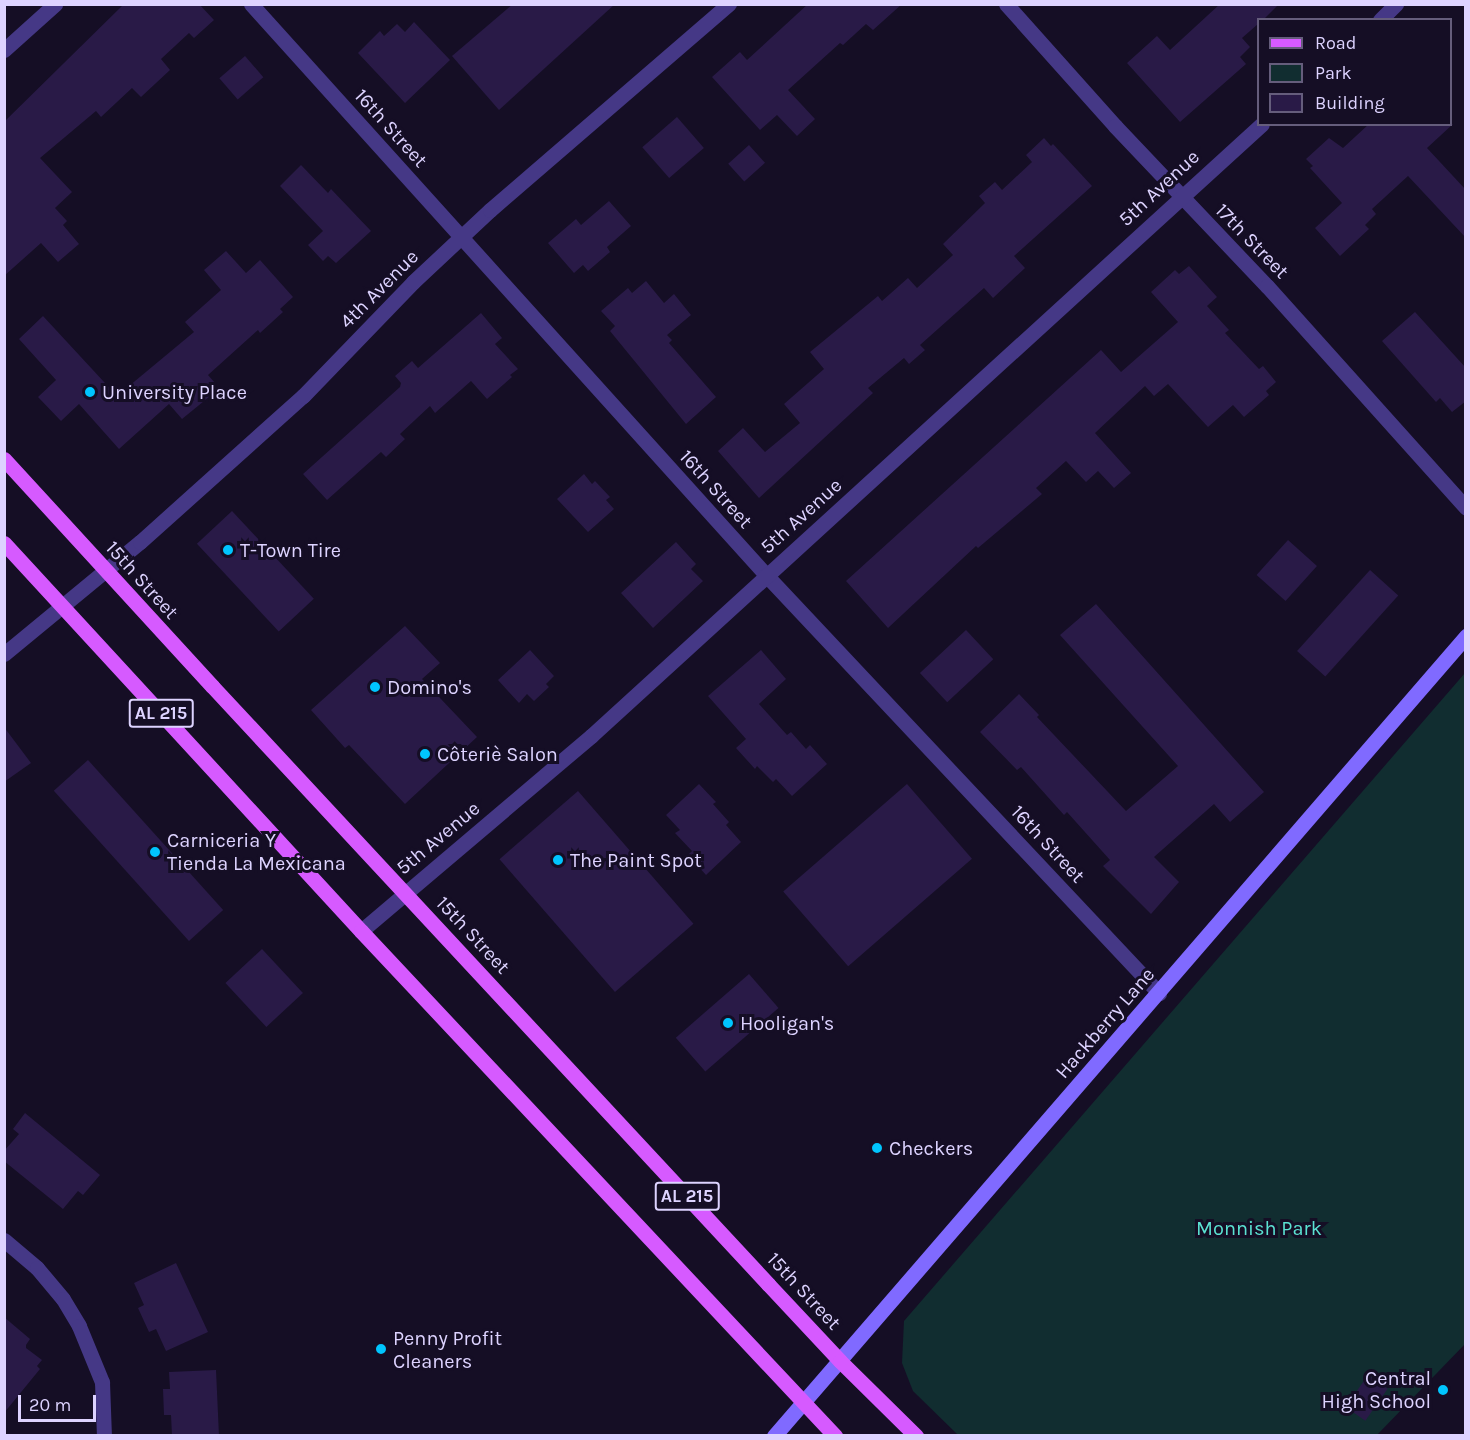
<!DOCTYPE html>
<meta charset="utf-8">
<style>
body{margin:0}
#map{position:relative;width:1470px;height:1440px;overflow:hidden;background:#150e25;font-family:Karla,sans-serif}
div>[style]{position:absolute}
.green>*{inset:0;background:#112d30}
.building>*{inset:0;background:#291a47;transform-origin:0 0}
.street>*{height:15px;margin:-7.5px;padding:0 7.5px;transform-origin:7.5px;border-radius:7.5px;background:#453886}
.secondary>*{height:15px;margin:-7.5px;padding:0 7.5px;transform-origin:7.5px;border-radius:7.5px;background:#806aff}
.primary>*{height:15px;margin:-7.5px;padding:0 7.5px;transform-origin:7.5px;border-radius:7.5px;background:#d65aff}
.dots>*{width:16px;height:16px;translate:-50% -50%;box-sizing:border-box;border:3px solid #150e25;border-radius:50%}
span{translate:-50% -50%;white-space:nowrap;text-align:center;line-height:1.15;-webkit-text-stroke:6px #150e25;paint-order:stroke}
.shield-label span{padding:2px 4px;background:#150e25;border:2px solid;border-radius:4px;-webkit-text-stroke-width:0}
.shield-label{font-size:18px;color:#ddd3ff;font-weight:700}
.street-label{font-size:20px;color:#ddd3ff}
.poi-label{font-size:20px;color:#ddd3ff}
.left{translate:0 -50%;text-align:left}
.right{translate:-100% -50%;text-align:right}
.park-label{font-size:20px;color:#5be2d2}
.frame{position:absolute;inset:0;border:6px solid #ddd3ff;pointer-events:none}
.legend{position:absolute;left:1257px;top:18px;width:195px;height:108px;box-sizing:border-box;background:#150e25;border:2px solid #655d7c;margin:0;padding:8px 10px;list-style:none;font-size:18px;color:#ddd3ff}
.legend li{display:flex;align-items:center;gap:12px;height:30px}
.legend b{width:30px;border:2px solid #655d7c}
.scale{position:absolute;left:18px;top:1395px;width:78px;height:27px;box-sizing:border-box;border:3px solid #ddd3ff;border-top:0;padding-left:8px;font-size:18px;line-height:21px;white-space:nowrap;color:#ddd3ff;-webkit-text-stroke:4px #150e25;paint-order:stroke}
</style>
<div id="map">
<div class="green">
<div style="clip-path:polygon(1465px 673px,1465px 1344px,1376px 1436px,958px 1435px,913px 1391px,902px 1363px,904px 1321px)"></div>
</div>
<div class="building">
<div style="clip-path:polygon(124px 4px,199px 4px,214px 20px,194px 38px,189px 33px,161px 59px,170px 70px,141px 97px,132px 88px,101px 117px,96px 111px,40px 158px,72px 192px,55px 208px,67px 221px,63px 225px,79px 244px,58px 262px,41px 243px,4px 276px,4px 122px)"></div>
<div style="clip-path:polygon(513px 4px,615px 4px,499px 110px,452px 56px)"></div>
<div style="clip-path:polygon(808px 4px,902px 4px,873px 30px,866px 24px,843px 45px,840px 43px,788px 90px,815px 119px,797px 136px,777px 115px,760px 130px,712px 77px,740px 52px,747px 60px)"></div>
<div style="clip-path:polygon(1220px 4px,1279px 4px,1263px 20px,1258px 20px,1258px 24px,1242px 38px,1250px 47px,1240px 57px,1246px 64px,1180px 122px,1127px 63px,1157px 36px,1170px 50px)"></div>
<div style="clip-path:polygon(414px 22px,450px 60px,405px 103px,358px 53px,380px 31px,384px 36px,397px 24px,405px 32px)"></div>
<div style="left:245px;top:56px;width:28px;height:34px;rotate:49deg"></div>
<div style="left:677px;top:117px;width:41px;height:46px;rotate:49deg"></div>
<div style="clip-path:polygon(1369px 124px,1453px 124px,1427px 148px,1466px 190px,1466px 238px,1408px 176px,1372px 209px,1376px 214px,1365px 225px,1369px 229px,1340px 256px,1315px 228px,1342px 203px,1310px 168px,1313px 166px,1306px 159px,1329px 138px,1343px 148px)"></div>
<div style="clip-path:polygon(1044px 138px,1051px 146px,1053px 144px,1092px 186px,1014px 256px,1025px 268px,993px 298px,984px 288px,920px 345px,925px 350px,909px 364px,904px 358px,868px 388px,873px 393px,759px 498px,718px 451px,743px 428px,765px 452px,800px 423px,784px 404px,824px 369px,810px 352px,878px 296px,882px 301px,908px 278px,917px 288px,953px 255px,943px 244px,985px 203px,979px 196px,995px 182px,1002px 190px,1032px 162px,1026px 155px)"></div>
<div style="left:749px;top:145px;width:24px;height:28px;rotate:48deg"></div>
<div style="clip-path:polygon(301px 165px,328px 193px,331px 189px,371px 231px,336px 263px,328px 256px,323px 261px,308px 245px,323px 231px,280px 186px)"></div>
<div style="clip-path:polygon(609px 201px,631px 226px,607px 247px,610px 252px,588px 271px,583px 265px,574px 273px,548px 243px,576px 219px,581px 225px)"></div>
<div style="clip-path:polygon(226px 251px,246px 273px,260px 260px,293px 297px,280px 309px,283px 312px,260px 333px,258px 330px,208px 375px,215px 383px,205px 392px,209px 397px,182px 419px,169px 404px,119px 449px,79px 404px,61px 421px,38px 397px,56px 380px,19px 339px,43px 316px,117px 396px,194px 332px,185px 322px,221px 290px,204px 270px)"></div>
<div style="clip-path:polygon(1189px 266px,1217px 297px,1207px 306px,1229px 330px,1225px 333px,1259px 369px,1263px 366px,1276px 382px,1266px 391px,1269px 395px,1244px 417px,1233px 405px,1208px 427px,1168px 384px,1154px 396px,1145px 386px,1095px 433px,1131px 473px,1114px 488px,1098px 471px,1086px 482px,1066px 461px,1036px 488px,1042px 494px,978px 548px,976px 546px,888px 628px,846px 581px,1101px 350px,1121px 372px,1178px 322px,1151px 292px,1175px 270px,1179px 274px)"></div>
<div style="clip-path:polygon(646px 281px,664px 303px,674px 294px,691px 315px,667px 335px,672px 340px,669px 343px,716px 397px,686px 424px,610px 331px,615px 326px,601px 311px,628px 288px,632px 293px)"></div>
<div style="clip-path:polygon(1415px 312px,1466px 368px,1466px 401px,1452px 412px,1440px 398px,1436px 402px,1382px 341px)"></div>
<div style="clip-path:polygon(481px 313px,502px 338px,495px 344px,518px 369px,510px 375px,512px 377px,487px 399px,471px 381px,435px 413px,430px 406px,400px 434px,405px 439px,386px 457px,381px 452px,327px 500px,303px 474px,400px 387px,401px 383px,395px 376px,412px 361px,418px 368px)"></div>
<div style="clip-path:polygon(584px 474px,592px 484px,595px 481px,610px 497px,606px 500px,614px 509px,588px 532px,557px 499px)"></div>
<div style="left:232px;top:511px;width:120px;height:48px;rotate:47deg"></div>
<div style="left:1288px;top:540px;width:39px;height:47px;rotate:42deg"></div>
<div style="clip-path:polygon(676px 542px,696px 564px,691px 569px,703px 581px,653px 628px,621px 593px)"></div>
<div style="left:1370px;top:570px;width:38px;height:109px;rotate:42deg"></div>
<div style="clip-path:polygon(1096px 604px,1264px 792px,1230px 822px,1214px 804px,1154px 857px,1179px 882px,1151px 914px,1103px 866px,1110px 860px,1067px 812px,1064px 815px,1021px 767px,1017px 770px,980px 732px,1019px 694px,1039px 715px,1037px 717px,1126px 811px,1178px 766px,1060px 635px)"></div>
<div style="clip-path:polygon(405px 626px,440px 663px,422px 679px,477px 737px,405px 804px,349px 745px,345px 748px,311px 710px)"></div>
<div style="left:966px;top:630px;width:40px;height:63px;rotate:47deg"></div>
<div style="clip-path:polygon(530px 650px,554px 676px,546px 684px,549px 687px,534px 701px,527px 694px,519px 703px,498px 680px)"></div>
<div style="clip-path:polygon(761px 650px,786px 679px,759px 704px,787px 735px,791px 732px,806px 749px,810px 745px,827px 764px,792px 796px,776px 779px,773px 782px,757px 766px,755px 769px,736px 748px,746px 739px,708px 696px)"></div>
<div style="clip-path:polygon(4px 727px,31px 763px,4px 782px)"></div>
<div style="left:88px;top:760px;width:202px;height:46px;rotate:48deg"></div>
<div style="clip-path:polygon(699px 784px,716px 802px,713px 804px,729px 822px,726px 825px,741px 842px,706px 875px,688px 855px,692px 851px,675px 833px,680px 830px,666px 815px)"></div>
<div style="left:907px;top:784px;width:99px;height:164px;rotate:49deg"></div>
<div style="left:578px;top:791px;width:176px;height:104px;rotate:49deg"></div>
<div style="left:262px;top:949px;width:60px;height:50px;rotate:47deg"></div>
<div style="left:749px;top:974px;width:45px;height:97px;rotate:49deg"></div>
<div style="clip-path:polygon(25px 1113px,100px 1175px,83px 1195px,78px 1191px,63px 1209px,4px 1161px,4px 1151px,19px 1134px,13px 1129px)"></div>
<div style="clip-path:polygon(176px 1263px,208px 1332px,166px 1351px,156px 1329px,149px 1332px,138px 1308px,144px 1305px,134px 1283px)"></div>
<div style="clip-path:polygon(4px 1317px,30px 1339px,26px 1345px,26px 1348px,42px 1360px,37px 1366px,40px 1369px,4px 1413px)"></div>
<div style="clip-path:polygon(216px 1370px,219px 1436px,172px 1436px,171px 1415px,164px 1415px,163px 1389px,170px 1389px,169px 1372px)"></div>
<div style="left:1368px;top:1375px;width:24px;height:39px;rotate:35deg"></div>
</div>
<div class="street">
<div style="left:251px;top:4px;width:769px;rotate:47.95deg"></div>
<div style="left:766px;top:575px;width:574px;rotate:46.77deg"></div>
<div style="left:1006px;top:4px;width:164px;rotate:48.2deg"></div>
<div style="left:1115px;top:126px;width:221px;rotate:46.5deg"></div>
<div style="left:1267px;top:286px;width:298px;rotate:48.1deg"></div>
<div style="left:1380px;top:20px;width:23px;rotate:-45deg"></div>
<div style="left:4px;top:50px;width:69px;rotate:-42deg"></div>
<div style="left:4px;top:654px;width:176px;rotate:-39.5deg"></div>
<div style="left:140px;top:542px;width:219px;rotate:-41.9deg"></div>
<div style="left:303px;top:396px;width:158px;rotate:-46deg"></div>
<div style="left:413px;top:282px;width:105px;rotate:-43.1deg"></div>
<div style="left:490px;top:210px;width:316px;rotate:-40.8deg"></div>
<div style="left:361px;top:931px;width:302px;rotate:-40.3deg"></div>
<div style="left:591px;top:736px;width:908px;rotate:-42.37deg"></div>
<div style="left:4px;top:1240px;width:43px;rotate:40.3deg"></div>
<div style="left:37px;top:1268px;width:40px;rotate:50deg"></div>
<div style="left:63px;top:1299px;width:31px;rotate:59deg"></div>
<div style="left:79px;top:1326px;width:61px;rotate:67.7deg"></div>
<div style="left:102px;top:1382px;width:54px;rotate:87.9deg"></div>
</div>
<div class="secondary">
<div style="left:774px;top:1436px;width:1058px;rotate:-49.14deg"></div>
</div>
<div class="primary">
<div style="left:4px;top:459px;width:308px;rotate:47.5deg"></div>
<div style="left:212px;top:686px;width:817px;rotate:47.08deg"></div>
<div style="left:768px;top:1284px;width:105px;rotate:46.9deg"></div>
<div style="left:840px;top:1361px;width:107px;rotate:44.6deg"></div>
<div style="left:4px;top:543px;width:527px;rotate:47.38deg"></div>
<div style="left:361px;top:931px;width:693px;rotate:46.81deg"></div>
</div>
<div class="dots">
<div style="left:90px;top:392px;background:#00c5fe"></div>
<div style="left:228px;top:550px;background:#00c5fe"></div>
<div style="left:375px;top:687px;background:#00c5fe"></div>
<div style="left:425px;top:754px;background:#00c5fe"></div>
<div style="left:155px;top:852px;background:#00c5fe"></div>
<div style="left:558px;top:860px;background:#00c5fe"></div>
<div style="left:728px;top:1023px;background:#00c5fe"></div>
<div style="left:877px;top:1148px;background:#00c5fe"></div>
<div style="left:381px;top:1349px;background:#00c5fe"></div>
<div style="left:1443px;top:1390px;background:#00c5fe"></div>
</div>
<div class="shield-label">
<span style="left:161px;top:713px">AL 215</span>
<span style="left:687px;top:1196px">AL 215</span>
</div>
<div class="street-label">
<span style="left:391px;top:128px;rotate:48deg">16th Street</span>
<span style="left:1159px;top:188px;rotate:-43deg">5th Avenue</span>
<span style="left:1252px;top:241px;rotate:46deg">17th Street</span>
<span style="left:379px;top:289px;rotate:-45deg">4th Avenue</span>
<span style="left:716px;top:489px;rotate:48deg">16th Street</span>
<span style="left:801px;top:516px;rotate:-42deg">5th Avenue</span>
<span style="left:142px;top:580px;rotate:48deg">15th Street</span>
<span style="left:438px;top:838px;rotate:-40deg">5th Avenue</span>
<span style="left:1048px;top:844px;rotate:47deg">16th Street</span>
<span style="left:473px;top:935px;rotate:47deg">15th Street</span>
<span style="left:1105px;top:1023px;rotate:-49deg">Hackberry Lane</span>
<span style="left:804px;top:1291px;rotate:47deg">15th Street</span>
</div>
<div class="poi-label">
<span class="left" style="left:102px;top:392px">University Place</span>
<span class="left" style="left:240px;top:550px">T-Town Tire</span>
<span class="left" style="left:387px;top:687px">Domino's</span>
<span class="left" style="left:437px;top:754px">Côteriè Salon</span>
<span class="left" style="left:167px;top:852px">Carniceria Y<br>Tienda La Mexicana</span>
<span class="left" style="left:570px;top:860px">The Paint Spot</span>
<span class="left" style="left:740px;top:1023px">Hooligan's</span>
<span class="left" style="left:889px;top:1148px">Checkers</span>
<span class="left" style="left:393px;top:1350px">Penny Profit<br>Cleaners</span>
<span class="right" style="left:1431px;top:1390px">Central<br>High School</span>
</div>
<div class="park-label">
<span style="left:1259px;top:1228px">Monnish Park</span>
</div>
<div class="frame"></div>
<ul class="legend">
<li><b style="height:8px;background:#d65aff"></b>Road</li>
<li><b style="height:16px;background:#112d30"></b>Park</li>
<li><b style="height:16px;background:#291a47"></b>Building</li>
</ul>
<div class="scale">20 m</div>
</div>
